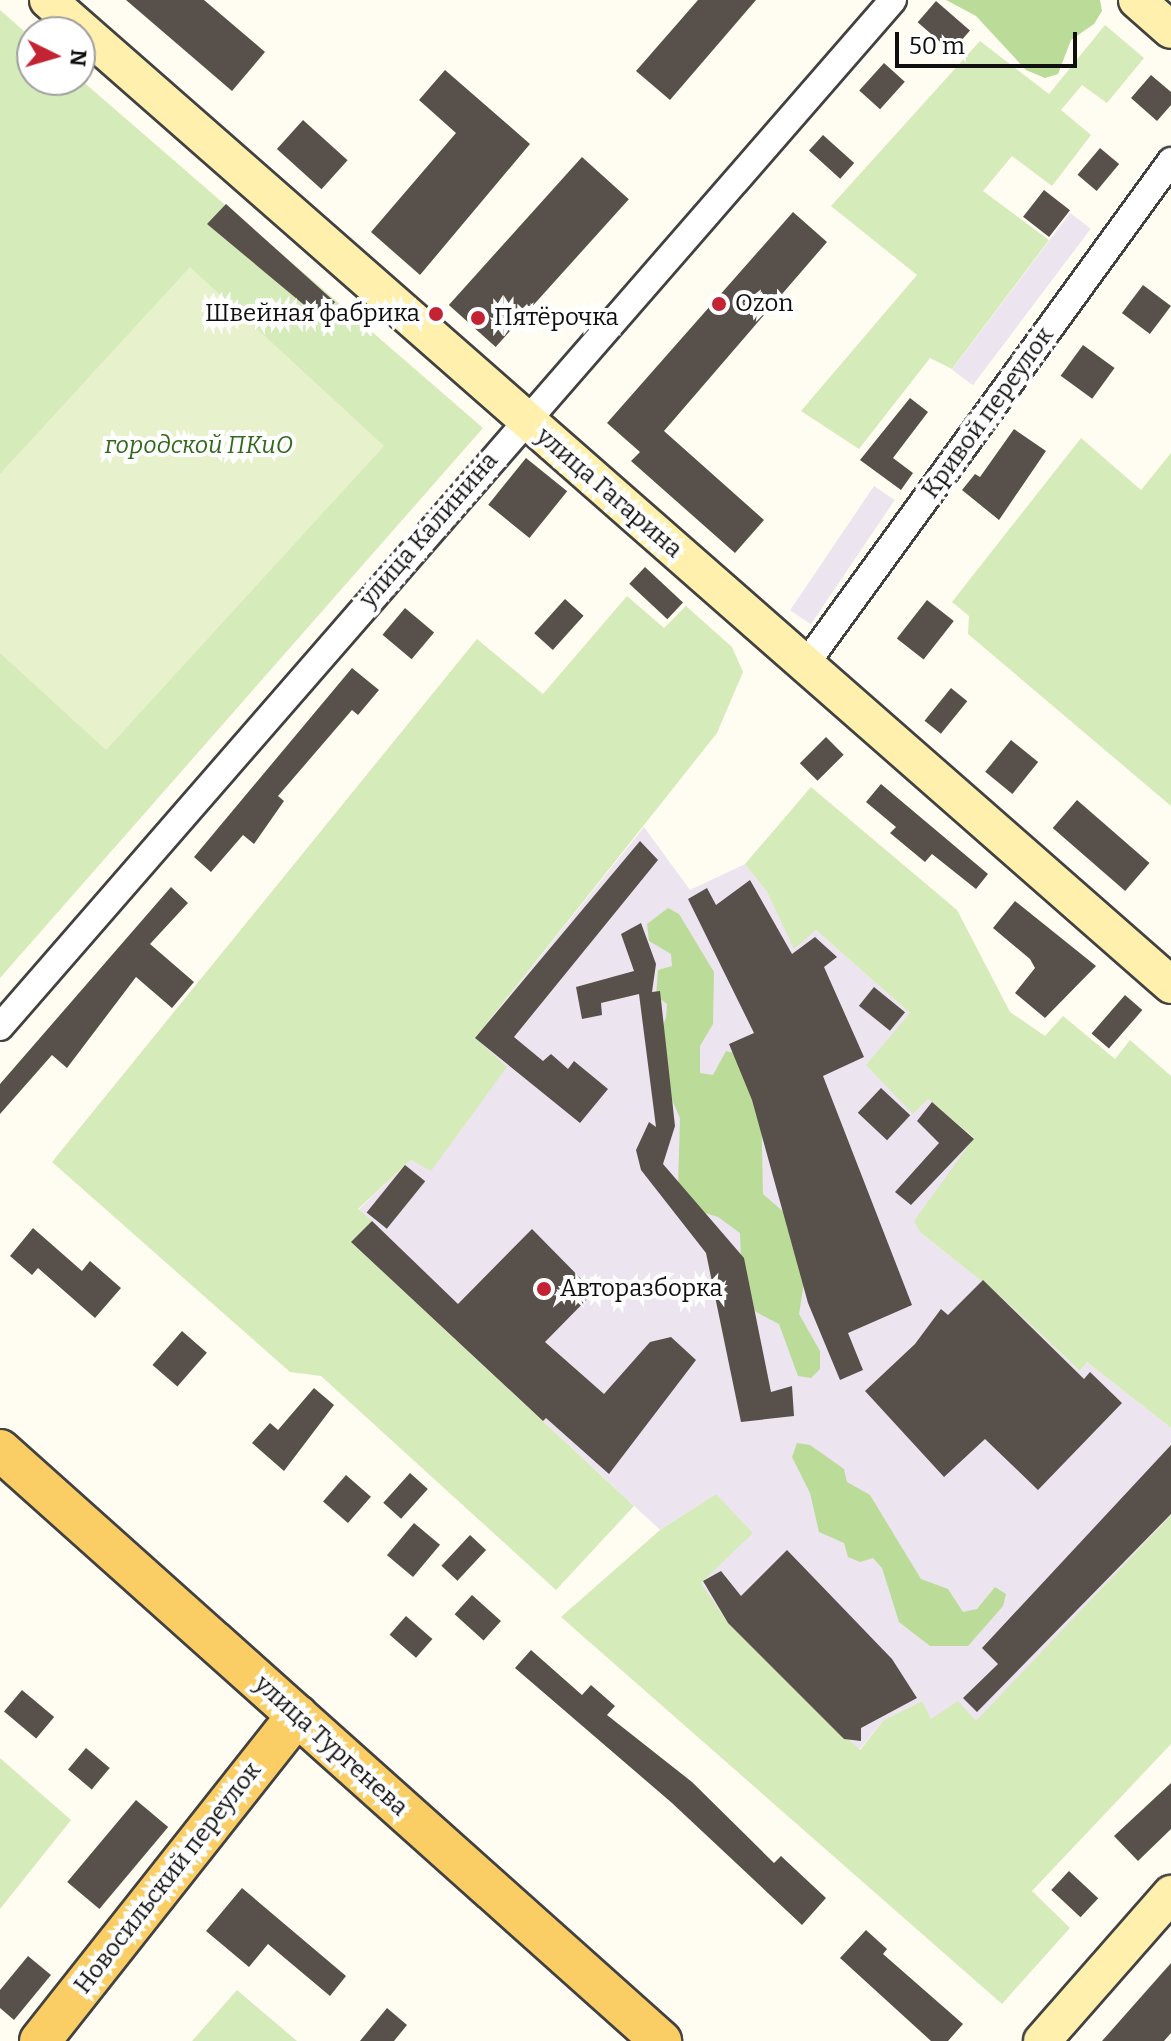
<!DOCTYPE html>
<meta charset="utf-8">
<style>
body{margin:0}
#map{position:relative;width:1171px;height:2041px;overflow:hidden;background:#fffcf2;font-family:Bitter,serif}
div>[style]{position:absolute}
.industrial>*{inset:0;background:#ece4ee;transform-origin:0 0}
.green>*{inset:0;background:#d6ebba}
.forest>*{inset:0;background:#bbdc98}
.pitch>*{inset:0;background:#e7f2cc}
.building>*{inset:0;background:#58504b;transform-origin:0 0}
.roads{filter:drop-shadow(2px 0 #424242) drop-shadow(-2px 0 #424242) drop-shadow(0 2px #424242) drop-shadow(0 -2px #424242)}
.street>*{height:26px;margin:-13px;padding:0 13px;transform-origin:13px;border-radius:13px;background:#fff}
.secondary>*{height:36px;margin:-18px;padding:0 18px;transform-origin:18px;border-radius:18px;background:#fff1ad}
.primary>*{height:40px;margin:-20px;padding:0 20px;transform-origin:20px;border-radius:20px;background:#fbce65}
.dots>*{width:22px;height:22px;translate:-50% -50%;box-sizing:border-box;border:4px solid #fff;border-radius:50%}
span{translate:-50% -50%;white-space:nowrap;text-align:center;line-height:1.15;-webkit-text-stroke:8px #fff;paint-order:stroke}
.poi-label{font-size:24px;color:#0f0f0f}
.left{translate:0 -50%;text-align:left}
.right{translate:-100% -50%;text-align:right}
.street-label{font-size:24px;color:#0f0f0f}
.park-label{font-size:24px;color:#326a1d;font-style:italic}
.north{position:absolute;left:16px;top:16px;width:80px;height:80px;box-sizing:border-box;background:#fff;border:2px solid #9f9f9f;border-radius:50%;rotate:95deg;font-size:22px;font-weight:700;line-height:32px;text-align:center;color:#0f0f0f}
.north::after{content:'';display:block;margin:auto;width:28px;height:36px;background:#c42334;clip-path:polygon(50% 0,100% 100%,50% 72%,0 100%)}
.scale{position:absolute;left:895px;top:32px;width:182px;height:36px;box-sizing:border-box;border:4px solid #0f0f0f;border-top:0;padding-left:10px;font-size:24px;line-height:28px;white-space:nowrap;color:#0f0f0f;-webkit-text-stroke:6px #fff;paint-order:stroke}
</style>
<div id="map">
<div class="industrial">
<div style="left:1070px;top:213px;width:26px;height:196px;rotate:37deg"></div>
<div style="left:874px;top:486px;width:25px;height:150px;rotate:34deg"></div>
<div style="clip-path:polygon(644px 827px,690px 890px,745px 864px,767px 892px,794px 948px,816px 930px,910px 1013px,914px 1113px,928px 1099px,974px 1139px,921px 1233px,1000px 1296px,1080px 1371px,1087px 1362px,1171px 1428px,1171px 1515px,976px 1722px,931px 1720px,922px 1701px,884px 1720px,859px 1750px,728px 1623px,700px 1583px,716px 1494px,660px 1530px,351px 1242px,358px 1210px,411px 1160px,431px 1170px,506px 1068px,475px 1038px)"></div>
</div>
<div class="green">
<div style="clip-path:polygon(0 10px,32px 38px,32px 80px,80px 79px,483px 428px,0 978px)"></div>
<div style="clip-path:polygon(1105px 25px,1144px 58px,1107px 103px,1082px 85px,1061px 110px,1091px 135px,1052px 186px,1012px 156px,983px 191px,1049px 240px,952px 369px,930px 358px,859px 449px,801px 411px,917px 275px,831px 206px,980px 41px,1049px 94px)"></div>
<div style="clip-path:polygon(1081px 438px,1141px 490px,1171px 453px,1171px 806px,968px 634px,969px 616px,952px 602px)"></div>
<div style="clip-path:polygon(627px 596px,664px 628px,686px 606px,732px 647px,743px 672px,717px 733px,475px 1038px,507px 1067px,431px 1171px,411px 1160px,358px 1209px,372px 1221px,351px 1242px,634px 1506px,556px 1590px,321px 1376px,290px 1372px,52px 1162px,477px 639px,543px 694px)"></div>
<div style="clip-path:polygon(811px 787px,957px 910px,1010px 1012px,1045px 1036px,1063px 1016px,1115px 1059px,1130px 1040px,1171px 1076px,1171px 1428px,1087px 1362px,1080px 1371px,1000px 1296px,921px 1233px,914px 1221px,974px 1138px,928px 1099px,913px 1114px,866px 1065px,910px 1013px,816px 930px,794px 949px,767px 892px,745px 864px)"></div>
<div style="clip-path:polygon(716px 1494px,753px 1533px,701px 1583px,728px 1623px,860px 1750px,884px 1720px,922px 1701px,931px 1719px,958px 1701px,976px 1721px,1171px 1515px,1171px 1744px,1032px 1891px,1070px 1928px,1002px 2004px,561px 1617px,660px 1530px)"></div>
<div style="clip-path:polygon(0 1758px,71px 1820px,0 1909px)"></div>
<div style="clip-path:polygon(237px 1990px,297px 2041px,192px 2041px)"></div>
</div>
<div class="forest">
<div style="clip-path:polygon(946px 0,1100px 0,1102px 11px,1094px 24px,1071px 40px,1058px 74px,1045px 78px,1026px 70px,976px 16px)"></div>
<div style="clip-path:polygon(668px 908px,679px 914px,714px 972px,713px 1024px,700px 1046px,700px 1073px,713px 1075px,726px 1051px,739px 1054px,761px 1100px,763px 1194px,794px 1221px,805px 1276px,799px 1314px,820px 1351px,820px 1369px,811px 1378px,798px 1376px,779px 1324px,756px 1312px,742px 1288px,740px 1233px,718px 1217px,692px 1209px,678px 1186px,680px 1118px,653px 1057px,666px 1017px,667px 1004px,656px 996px,658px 970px,672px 966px,671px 954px,649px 941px,647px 924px)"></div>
<div style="clip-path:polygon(797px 1443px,810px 1445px,844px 1469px,847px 1482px,870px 1495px,921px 1579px,948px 1589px,963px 1612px,977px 1609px,995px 1587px,1006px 1594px,1003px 1606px,968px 1646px,930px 1646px,899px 1622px,882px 1568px,873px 1558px,860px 1562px,848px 1557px,844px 1543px,819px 1532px,810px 1493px,792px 1457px)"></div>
</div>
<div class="pitch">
<div style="clip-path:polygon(190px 267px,384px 446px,106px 750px,0 653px,0 474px)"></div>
</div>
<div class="building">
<div style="clip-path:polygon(126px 0,204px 0,265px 52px,232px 91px)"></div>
<div style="clip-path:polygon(698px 0,756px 0,670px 100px,636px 71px)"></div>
<div style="left:936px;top:1px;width:45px;height:28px;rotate:41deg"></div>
<div style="left:884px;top:63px;width:28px;height:37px;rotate:42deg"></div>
<div style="clip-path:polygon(445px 70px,530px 144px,420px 275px,371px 232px,456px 133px,419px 100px)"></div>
<div style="clip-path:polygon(1151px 75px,1171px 92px,1171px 105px,1157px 121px,1131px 98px)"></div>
<div style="left:303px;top:120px;width:60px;height:39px;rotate:42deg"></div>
<div style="left:823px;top:135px;width:42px;height:21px;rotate:42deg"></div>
<div style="left:1100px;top:148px;width:25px;height:35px;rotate:40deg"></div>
<div style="left:582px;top:157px;width:63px;height:199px;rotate:42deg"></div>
<div style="left:1044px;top:190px;width:33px;height:34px;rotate:38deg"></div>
<div style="clip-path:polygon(226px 204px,335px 302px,321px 319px,207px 224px)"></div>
<div style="clip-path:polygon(793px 212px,827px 242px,664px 431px,764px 520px,735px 553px,631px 461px,640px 452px,607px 423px)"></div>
<div style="left:1143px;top:285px;width:35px;height:35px;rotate:37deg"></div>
<div style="left:1083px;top:345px;width:39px;height:38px;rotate:36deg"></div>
<div style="clip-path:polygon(910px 398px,928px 412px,893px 458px,913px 473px,901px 490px,860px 460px)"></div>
<div style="clip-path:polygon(1014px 429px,1046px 451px,999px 520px,962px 490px,975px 474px,980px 477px)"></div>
<div style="left:526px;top:458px;width:53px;height:60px;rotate:39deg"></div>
<div style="left:645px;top:567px;width:52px;height:23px;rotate:43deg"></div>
<div style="left:565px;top:599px;width:25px;height:46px;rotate:42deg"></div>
<div style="left:927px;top:600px;width:34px;height:49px;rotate:38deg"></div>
<div style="left:405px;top:608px;width:38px;height:35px;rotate:40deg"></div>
<div style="clip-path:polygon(352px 668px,379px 690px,358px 715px,352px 710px,278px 796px,284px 801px,254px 844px,243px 835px,211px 872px,194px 857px)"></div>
<div style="left:951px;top:688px;width:21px;height:42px;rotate:39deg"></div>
<div style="left:826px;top:737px;width:25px;height:37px;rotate:45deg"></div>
<div style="left:1011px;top:740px;width:35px;height:41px;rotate:39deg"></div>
<div style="clip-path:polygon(881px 784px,988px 874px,976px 889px,932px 854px,925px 862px,890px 833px,896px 827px,866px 802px)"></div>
<div style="left:1077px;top:800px;width:96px;height:37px;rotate:41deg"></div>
<div style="clip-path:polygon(640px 841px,658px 860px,514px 1037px,543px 1061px,551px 1054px,568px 1069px,574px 1061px,608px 1089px,580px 1123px,475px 1038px)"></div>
<div style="clip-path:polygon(750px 880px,792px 954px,815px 937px,837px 957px,824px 967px,864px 1057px,823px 1076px,912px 1305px,848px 1333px,863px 1370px,840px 1380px,808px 1303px,752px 1100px,729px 1044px,754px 1033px,688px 899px,707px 888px,716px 905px)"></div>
<div style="clip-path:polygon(171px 887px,188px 903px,150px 944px,194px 982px,172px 1008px,136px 977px,67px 1068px,52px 1055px,0 1114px,0 1084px)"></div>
<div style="clip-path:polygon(1015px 901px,1096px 966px,1045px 1018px,1015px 993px,1035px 968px,1030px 959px,993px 928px)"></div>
<div style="clip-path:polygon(641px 923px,656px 964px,652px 992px,660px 991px,675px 1126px,663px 1164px,744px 1258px,771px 1392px,792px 1386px,794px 1416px,741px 1422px,706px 1253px,641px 1170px,636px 1150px,649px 1122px,656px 1127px,639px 994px,601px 1003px,602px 1015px,582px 1019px,576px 987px,634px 971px,621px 934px)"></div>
<div style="left:874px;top:987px;width:40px;height:24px;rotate:39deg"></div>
<div style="left:1125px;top:995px;width:23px;height:51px;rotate:41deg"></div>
<div style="left:881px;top:1088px;width:40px;height:34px;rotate:43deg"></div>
<div style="clip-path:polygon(932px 1102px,974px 1139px,911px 1205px,895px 1192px,939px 1143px,917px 1121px)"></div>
<div style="left:405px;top:1165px;width:26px;height:61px;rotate:39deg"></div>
<div style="clip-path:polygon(372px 1221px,458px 1304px,532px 1229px,594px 1292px,545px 1342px,604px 1394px,650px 1342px,671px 1337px,696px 1360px,609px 1474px,546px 1418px,543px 1421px,351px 1242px)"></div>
<div style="clip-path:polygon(33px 1228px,82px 1271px,90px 1261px,121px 1288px,95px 1318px,38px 1268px,32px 1275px,10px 1256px)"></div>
<div style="clip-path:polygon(983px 1280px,1084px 1379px,1090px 1372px,1122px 1403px,1038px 1490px,985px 1439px,944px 1477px,865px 1391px,915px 1344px,941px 1309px,948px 1315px)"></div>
<div style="left:182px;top:1331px;width:33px;height:45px;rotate:41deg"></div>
<div style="clip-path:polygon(314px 1388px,334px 1405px,284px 1471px,252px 1443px,270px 1423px,278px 1430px)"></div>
<div style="clip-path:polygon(1171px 1445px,1171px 1514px,977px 1712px,963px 1698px,998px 1664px,982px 1648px)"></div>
<div style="left:410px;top:1473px;width:24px;height:40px;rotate:42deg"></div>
<div style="left:346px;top:1475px;width:33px;height:35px;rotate:41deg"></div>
<div style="left:414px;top:1523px;width:34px;height:42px;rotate:40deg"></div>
<div style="left:470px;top:1535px;width:22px;height:42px;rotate:43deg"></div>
<div style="clip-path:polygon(787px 1550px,892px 1659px,917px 1698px,861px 1728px,861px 1741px,844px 1739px,728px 1623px,703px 1581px,721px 1571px,741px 1596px)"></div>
<div style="left:472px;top:1595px;width:39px;height:26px;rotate:42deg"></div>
<div style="left:406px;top:1616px;width:35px;height:25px;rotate:41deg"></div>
<div style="clip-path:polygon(531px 1650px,582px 1695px,591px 1685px,615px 1706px,607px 1715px,692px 1782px,774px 1863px,781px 1856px,826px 1898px,802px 1925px,672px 1803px,515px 1668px)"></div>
<div style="left:22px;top:1690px;width:42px;height:28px;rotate:40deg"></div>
<div style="left:86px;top:1748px;width:31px;height:28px;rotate:40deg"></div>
<div style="clip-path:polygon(1171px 1783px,1171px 1829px,1138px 1861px,1114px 1836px)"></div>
<div style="left:136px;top:1800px;width:42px;height:107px;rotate:40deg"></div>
<div style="left:1069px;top:1871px;width:40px;height:26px;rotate:43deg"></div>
<div style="clip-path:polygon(242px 1888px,346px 1976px,330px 1996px,268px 1944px,249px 1967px,206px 1931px)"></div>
<div style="clip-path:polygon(866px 1930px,887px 1949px,883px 1954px,963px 2024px,948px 2041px,931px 2041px,840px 1958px)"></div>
<div style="clip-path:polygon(28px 1956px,51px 1975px,14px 2020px,0 2008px,0 1990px)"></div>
<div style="clip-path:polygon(1171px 1963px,1171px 2033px,1164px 2041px,1102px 2041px)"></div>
<div style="clip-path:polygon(387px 2008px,407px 2025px,394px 2041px,360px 2041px)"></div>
</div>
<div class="roads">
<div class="street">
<div style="left:805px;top:665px;width:623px;rotate:-54.01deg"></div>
<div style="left:0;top:1027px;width:1361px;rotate:-48.99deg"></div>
</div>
<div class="secondary">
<div style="left:48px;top:0;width:1494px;rotate:41.25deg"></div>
<div style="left:1137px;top:0;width:45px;rotate:41.4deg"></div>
<div style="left:1042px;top:2041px;width:196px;rotate:-48.7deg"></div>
</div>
<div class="primary">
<div style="left:0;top:1450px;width:887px;rotate:41.8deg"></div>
<div style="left:40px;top:2041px;width:415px;rotate:-51.7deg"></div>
</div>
</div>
<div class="dots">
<div style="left:719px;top:304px;background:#c42334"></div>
<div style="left:436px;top:314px;background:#c42334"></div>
<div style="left:478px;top:318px;background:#c42334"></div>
<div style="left:544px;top:1289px;background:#c42334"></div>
</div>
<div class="poi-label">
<span class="left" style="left:735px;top:304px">Ozon</span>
<span class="right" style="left:420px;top:314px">Швейная фабрика</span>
<span class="left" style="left:494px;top:318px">Пятёрочка</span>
<span class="left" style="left:560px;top:1289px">Авторазборка</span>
</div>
<div class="street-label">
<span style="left:988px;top:413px;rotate:-54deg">Кривой переулок</span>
<span style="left:609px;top:493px;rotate:41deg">улица Гагарина</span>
<span style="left:429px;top:530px;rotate:-49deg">улица Калинина</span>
<span style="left:331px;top:1746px;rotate:42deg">улица Тургенева</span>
<span style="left:168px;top:1878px;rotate:-52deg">Новосильский переулок</span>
</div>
<div class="park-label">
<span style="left:199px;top:446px">городской ПКиО</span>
</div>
<div class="north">N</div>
<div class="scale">50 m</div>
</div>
